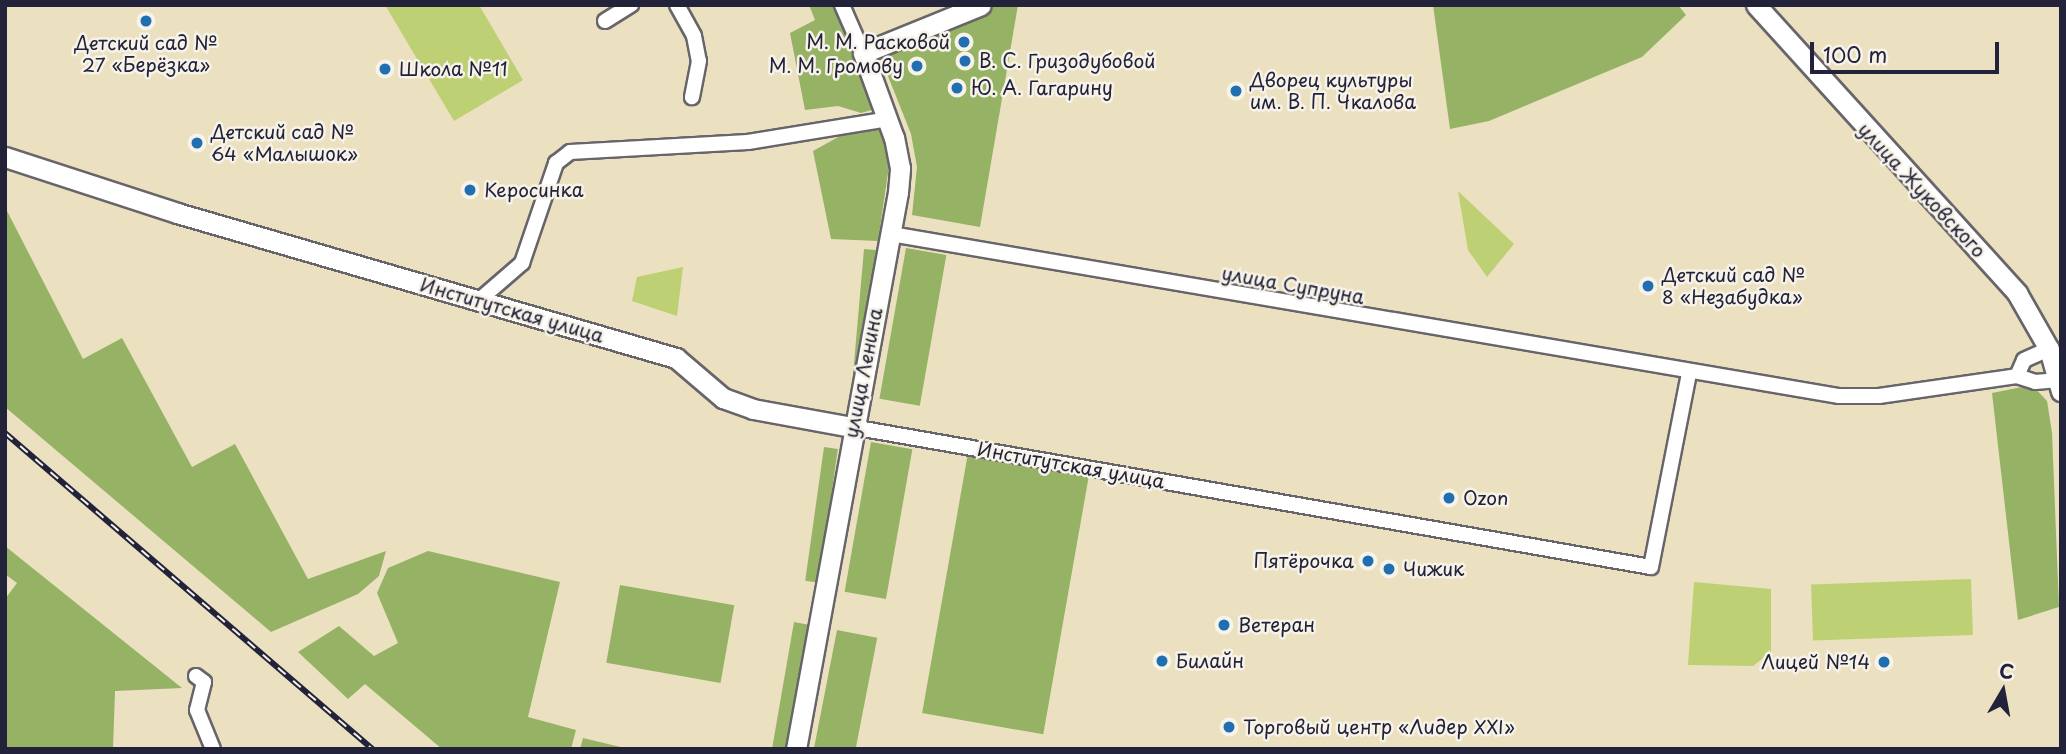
<!DOCTYPE html>
<meta charset="utf-8">
<style>
body{margin:0}
#map{position:relative;width:2066px;height:754px;overflow:hidden;background:#ebe1c0;font-family:"Playpen Sans",sans-serif}
div>[style]{position:absolute}
.green>*{inset:0;background:#bdd073;transform-origin:0 0}
.forest>*{inset:0;background:#96b265;transform-origin:0 0}
.roads{filter:drop-shadow(2px 0 #68656a) drop-shadow(-2px 0 #68656a) drop-shadow(0 2px #68656a) drop-shadow(0 -2px #68656a)}
.street>*{height:14px;margin:-7px;padding:0 7px;transform-origin:7px;border-radius:7px;background:#fff}
.secondary>*{height:19px;margin:-9.5px;padding:0 9.5px;transform-origin:9.5px;border-radius:9.5px;background:#fff}
.rail>*{height:6px;margin-top:-3px;transform-origin:0;background:repeating-linear-gradient(90deg,#f7f3e8 0 10px,#22223b 0 20px);box-sizing:border-box;border-block:2px solid #22223b}
.dots>*{width:19px;height:19px;translate:-50% -50%;box-sizing:border-box;border:4px solid #f7f3e8;border-radius:50%}
span{translate:-50% -50%;white-space:nowrap;text-align:center;line-height:1.15;-webkit-text-stroke:5px #f7f3e8;paint-order:stroke}
.poi-label{font-size:19px;color:#22223b}
.right{translate:-100% -50%;text-align:right}
.left{translate:0 -50%;text-align:left}
.street-label{font-size:19px;color:#22223b}
.frame{position:absolute;inset:0;border:7px solid #22223b;pointer-events:none}
.north{position:absolute;left:1968px;top:656px;width:70px;height:70px;-webkit-text-stroke:5px #f7f3e8;paint-order:stroke;rotate:10deg;font-size:19px;font-weight:700;line-height:28px;text-align:center;color:#22223b}
.north::after{content:'';display:block;margin:auto;width:24px;height:32px;background:#22223b;clip-path:polygon(50% 0,100% 100%,50% 72%,0 100%)}
.scale{position:absolute;left:1810px;top:42px;width:189px;height:32px;box-sizing:border-box;border:4px solid #22223b;border-top:0;padding-left:9px;font-size:21px;line-height:24px;white-space:nowrap;color:#22223b;-webkit-text-stroke:5px #f7f3e8;paint-order:stroke}
</style>
<div id="map">
<div class="green">
<div style="clip-path:polygon(385px 5px,479px 5px,523px 80px,454px 121px)"></div>
<div style="clip-path:polygon(1458px 191px,1514px 244px,1487px 277px,1468px 250px)"></div>
<div style="clip-path:polygon(683px 267px,677px 316px,632px 301px,637px 277px)"></div>
<div style="left:1971px;top:579px;width:56px;height:160px;rotate:88deg"></div>
<div style="clip-path:polygon(1694px 582px,1771px 589px,1771px 652px,1753px 666px,1688px 665px)"></div>
</div>
<div class="forest">
<div style="clip-path:polygon(809px 5px,836px 5px,875px 109px,861px 113px,838px 106px,805px 110px,790px 33px,815px 20px)"></div>
<div style="clip-path:polygon(995px 5px,1018px 5px,980px 227px,912px 215px,917px 167px,911px 134px,878px 51px)"></div>
<div style="clip-path:polygon(1433px 5px,1678px 5px,1686px 15px,1642px 57px,1489px 121px,1450px 129px)"></div>
<div style="clip-path:polygon(881px 128px,889px 166px,878px 241px,831px 239px,813px 151px,840px 136px)"></div>
<div style="clip-path:polygon(5px 207px,83px 359px,122px 338px,192px 467px,235px 444px,308px 579px,386px 551px,379px 576px,358px 594px,271px 632px,5px 407px)"></div>
<div style="left:906px;top:248px;width:41px;height:153px;rotate:10deg"></div>
<div style="left:864px;top:249px;width:12px;height:147px;rotate:5deg"></div>
<div style="clip-path:polygon(2032px 385px,2047px 401px,2052px 433px,2059px 607px,2018px 620px,1992px 393px)"></div>
<div style="left:871px;top:442px;width:42px;height:152px;rotate:10deg"></div>
<div style="left:824px;top:447px;width:14px;height:135px;rotate:8deg"></div>
<div style="left:968px;top:453px;width:123px;height:264px;rotate:10deg"></div>
<div style="clip-path:polygon(5px 546px,182px 688px,115px 691px,113px 749px,5px 749px,5px 599px,17px 583px,5px 574px)"></div>
<div style="clip-path:polygon(428px 551px,560px 582px,528px 717px,576px 730px,571px 749px,442px 749px,365px 684px,348px 699px,298px 652px,339px 626px,374px 656px,398px 643px,377px 593px,388px 568px)"></div>
<div style="left:620px;top:585px;width:116px;height:79px;rotate:10deg"></div>
<div style="clip-path:polygon(794px 622px,810px 625px,786px 749px,772px 749px)"></div>
<div style="left:837px;top:630px;width:41px;height:121px;rotate:11deg"></div>
<div style="clip-path:polygon(583px 738px,629px 749px,580px 749px)"></div>
</div>
<div class="roads">
<div class="street">
<div style="left:677px;top:5px;width:35px;rotate:61deg"></div>
<div style="left:694px;top:36px;width:25px;rotate:79deg"></div>
<div style="left:699px;top:61px;width:37px;rotate:101deg"></div>
<div style="left:842px;top:5px;width:52px;rotate:66.4deg"></div>
<div style="left:605px;top:21px;width:31px;rotate:-32deg"></div>
<div style="left:891px;top:234px;width:962px;rotate:9.7deg"></div>
<div style="left:1839px;top:396px;width:40px"></div>
<div style="left:1879px;top:396px;width:139px;rotate:-8.2deg"></div>
<div style="left:2017px;top:376px;width:19px;rotate:18deg"></div>
<div style="left:2035px;top:382px;width:24px;rotate:-5deg"></div>
<div style="left:477px;top:302px;width:60px;rotate:-40.9deg"></div>
<div style="left:522px;top:263px;width:106px;rotate:-71.2deg"></div>
<div style="left:556px;top:163px;width:18px;rotate:-38deg"></div>
<div style="left:570px;top:152px;width:178px;rotate:-3.2deg"></div>
<div style="left:748px;top:142px;width:142px;rotate:-9.3deg"></div>
<div style="left:2017px;top:376px;width:17px;rotate:-66deg"></div>
<div style="left:2024px;top:360px;width:27px;rotate:-24deg"></div>
<div style="left:852px;top:427px;width:811px;rotate:9.94deg"></div>
<div style="left:1651px;top:567px;width:198px;rotate:-78.9deg"></div>
<div style="left:196px;top:676px;width:10px;rotate:37deg"></div>
<div style="left:204px;top:682px;width:29px;rotate:104deg"></div>
<div style="left:197px;top:710px;width:42px;rotate:67.7deg"></div>
</div>
<div class="secondary">
<div style="left:1756px;top:5px;width:389px;rotate:47.8deg"></div>
<div style="left:2017px;top:293px;width:64px;rotate:60.3deg"></div>
<div style="left:2049px;top:349px;width:44px;rotate:74.1deg"></div>
<div style="left:5px;top:157px;width:181px;rotate:18deg"></div>
<div style="left:177px;top:213px;width:520px;rotate:16.2deg"></div>
<div style="left:676px;top:358px;width:62px;rotate:40.4deg"></div>
<div style="left:723px;top:398px;width:32px;rotate:20deg"></div>
<div style="left:753px;top:409px;width:101px;rotate:10.3deg"></div>
<div style="left:796px;top:749px;width:566px;rotate:-79.62deg"></div>
<div style="left:898px;top:192px;width:24px;rotate:-85deg"></div>
<div style="left:900px;top:168px;width:31px;rotate:-101deg"></div>
<div style="left:894px;top:138px;width:90px;rotate:-110deg"></div>
<div style="left:863px;top:53px;width:127px;rotate:-22.1deg"></div>
</div>
</div>
<div class="rail">
<div style="left:5px;top:433px;width:485px;rotate:40.7deg"></div>
</div>
<div class="dots">
<div style="left:146px;top:21px;background:#1f6fb2"></div>
<div style="left:964px;top:42px;background:#1f6fb2"></div>
<div style="left:965px;top:61px;background:#1f6fb2"></div>
<div style="left:917px;top:66px;background:#1f6fb2"></div>
<div style="left:385px;top:69px;background:#1f6fb2"></div>
<div style="left:957px;top:88px;background:#1f6fb2"></div>
<div style="left:1236px;top:91px;background:#1f6fb2"></div>
<div style="left:197px;top:143px;background:#1f6fb2"></div>
<div style="left:470px;top:190px;background:#1f6fb2"></div>
<div style="left:1648px;top:286px;background:#1f6fb2"></div>
<div style="left:1449px;top:498px;background:#1f6fb2"></div>
<div style="left:1368px;top:561px;background:#1f6fb2"></div>
<div style="left:1389px;top:569px;background:#1f6fb2"></div>
<div style="left:1224px;top:625px;background:#1f6fb2"></div>
<div style="left:1162px;top:661px;background:#1f6fb2"></div>
<div style="left:1884px;top:662px;background:#1f6fb2"></div>
<div style="left:1229px;top:727px;background:#1f6fb2"></div>
</div>
<div class="poi-label">
<span class="right" style="left:950px;top:42px">М. М. Расковой</span>
<span style="left:146px;top:54px">Детский сад №<br>27 «Берёзка»</span>
<span class="left" style="left:979px;top:61px">В. С. Гризодубовой</span>
<span class="right" style="left:903px;top:66px">М. М. Громову</span>
<span class="left" style="left:399px;top:69px">Школа №11</span>
<span class="left" style="left:1250px;top:91px">Дворец культуры<br>им. В. П. Чкалова</span>
<span class="left" style="left:971px;top:88px">Ю. А. Гагарину</span>
<span class="left" style="left:211px;top:143px">Детский сад №<br>64 «Малышок»</span>
<span class="left" style="left:484px;top:190px">Керосинка</span>
<span class="left" style="left:1662px;top:286px">Детский сад №<br>8 «Незабудка»</span>
<span class="left" style="left:1463px;top:498px">Ozon</span>
<span class="right" style="left:1354px;top:561px">Пятёрочка</span>
<span class="left" style="left:1403px;top:569px">Чижик</span>
<span class="left" style="left:1238px;top:625px">Ветеран</span>
<span class="left" style="left:1176px;top:661px">Билайн</span>
<span class="right" style="left:1870px;top:662px">Лицей №14</span>
<span class="left" style="left:1243px;top:727px">Торговый центр «Лидер XXI»</span>
</div>
<div class="street-label">
<span style="left:1922px;top:190px;rotate:47deg">улица Жуковского</span>
<span style="left:1293px;top:285px;rotate:10deg">улица Супруна</span>
<span style="left:512px;top:310px;rotate:16deg">Институтская улица</span>
<span style="left:863px;top:373px;rotate:-79deg">улица Ленина</span>
<span style="left:1071px;top:465px;rotate:10deg">Институтская улица</span>
</div>
<div class="frame"></div>
<div class="north">С</div>
<div class="scale">100 m</div>
</div>
